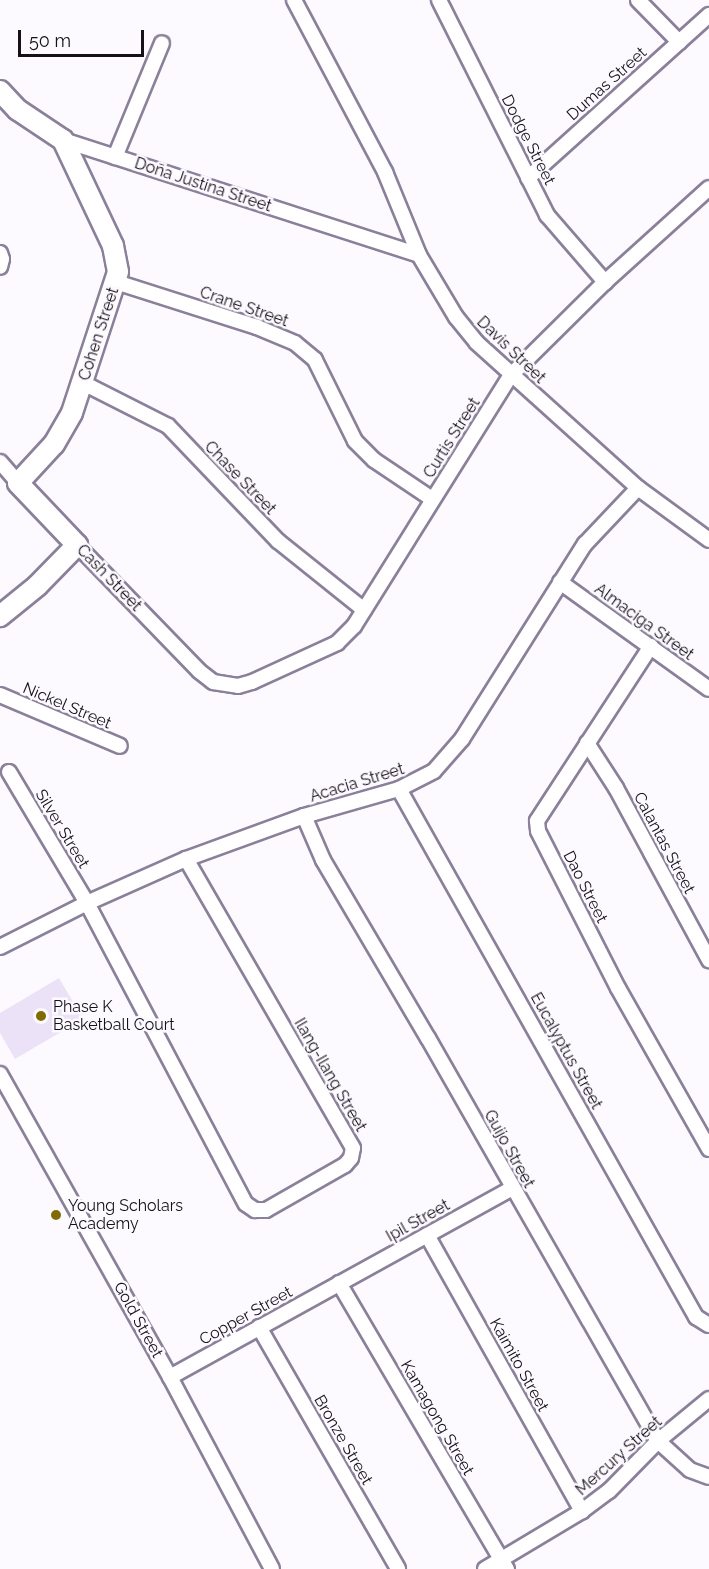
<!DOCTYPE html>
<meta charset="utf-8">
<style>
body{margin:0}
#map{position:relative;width:709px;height:1569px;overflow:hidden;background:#fcf9ff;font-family:Raleway,sans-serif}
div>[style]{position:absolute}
.green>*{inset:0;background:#ebe2f7}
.roads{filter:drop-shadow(2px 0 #8b809a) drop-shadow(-2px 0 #8b809a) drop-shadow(0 2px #8b809a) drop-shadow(0 -2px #8b809a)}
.street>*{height:14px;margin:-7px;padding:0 7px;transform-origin:7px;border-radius:7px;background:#fff}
.secondary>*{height:20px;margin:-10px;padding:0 10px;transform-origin:10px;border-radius:10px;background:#fff}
.dots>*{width:16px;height:16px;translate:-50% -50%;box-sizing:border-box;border:3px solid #fcf9ff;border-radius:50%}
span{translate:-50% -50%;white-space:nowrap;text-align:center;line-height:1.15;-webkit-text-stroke:5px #fcf9ff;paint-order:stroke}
.street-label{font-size:16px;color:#15101a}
.poi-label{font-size:16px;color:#15101a}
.left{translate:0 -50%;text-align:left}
.scale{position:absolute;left:18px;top:30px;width:126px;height:27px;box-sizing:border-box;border:3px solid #15101a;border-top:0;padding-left:8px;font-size:18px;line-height:21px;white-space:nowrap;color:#15101a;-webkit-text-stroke:4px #fcf9ff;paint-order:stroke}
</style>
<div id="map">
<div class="green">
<div style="clip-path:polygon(59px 978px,83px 1019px,15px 1059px,0 1033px,0 1013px)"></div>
</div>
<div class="roads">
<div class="street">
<div style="left:294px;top:0;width:195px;rotate:62.1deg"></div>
<div style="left:385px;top:172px;width:90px;rotate:67.7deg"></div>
<div style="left:419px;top:255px;width:72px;rotate:59.2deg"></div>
<div style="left:456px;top:317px;width:33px;rotate:51deg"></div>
<div style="left:477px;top:343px;width:217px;rotate:42deg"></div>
<div style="left:638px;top:488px;width:88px;rotate:36.2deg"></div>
<div style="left:439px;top:0;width:241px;rotate:63.3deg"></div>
<div style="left:547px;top:215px;width:89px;rotate:49.1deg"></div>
<div style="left:638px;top:0;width:59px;rotate:45.7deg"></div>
<div style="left:63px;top:140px;width:374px;rotate:17.9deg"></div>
<div style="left:115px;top:157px;width:123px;rotate:-67.6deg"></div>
<div style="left:528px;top:178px;width:244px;rotate:-42deg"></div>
<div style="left:0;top:253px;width:6px;rotate:72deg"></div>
<div style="left:2px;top:259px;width:8px;rotate:104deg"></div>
<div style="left:116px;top:282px;width:148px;rotate:17.7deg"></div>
<div style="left:257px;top:327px;width:41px;rotate:22.8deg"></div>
<div style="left:295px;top:343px;width:26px;rotate:40deg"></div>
<div style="left:315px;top:360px;width:90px;rotate:63.7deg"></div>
<div style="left:355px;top:441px;width:27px;rotate:45deg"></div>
<div style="left:374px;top:460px;width:70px;rotate:33.9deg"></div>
<div style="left:83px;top:383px;width:95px;rotate:26.8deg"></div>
<div style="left:168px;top:426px;width:159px;rotate:46.3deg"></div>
<div style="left:278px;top:541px;width:110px;rotate:38.7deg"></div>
<div style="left:0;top:462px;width:28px;rotate:49deg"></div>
<div style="left:77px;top:545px;width:175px;rotate:45.9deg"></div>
<div style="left:199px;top:671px;width:18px;rotate:38deg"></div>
<div style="left:213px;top:682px;width:25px;rotate:9deg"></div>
<div style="left:238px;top:686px;width:15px;rotate:-16deg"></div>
<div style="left:252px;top:682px;width:94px;rotate:-24.6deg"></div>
<div style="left:337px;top:643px;width:24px;rotate:-45deg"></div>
<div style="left:354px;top:626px;width:296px;rotate:-58deg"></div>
<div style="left:511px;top:375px;width:132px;rotate:-44.7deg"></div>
<div style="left:605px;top:282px;width:140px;rotate:-42.1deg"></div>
<div style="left:560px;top:582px;width:183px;rotate:35.7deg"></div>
<div style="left:651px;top:646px;width:209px;rotate:123.1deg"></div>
<div style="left:537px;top:821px;width:10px;rotate:84deg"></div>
<div style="left:538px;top:831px;width:176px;rotate:63deg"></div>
<div style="left:618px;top:988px;width:185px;rotate:60.5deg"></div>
<div style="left:0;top:695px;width:130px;rotate:23deg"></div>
<div style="left:587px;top:743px;width:54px;rotate:57.2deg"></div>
<div style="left:616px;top:788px;width:196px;rotate:61.6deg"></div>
<div style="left:9px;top:772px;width:152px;rotate:59.2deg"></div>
<div style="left:87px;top:903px;width:340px;rotate:62.2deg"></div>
<div style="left:246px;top:1204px;width:11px;rotate:34deg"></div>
<div style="left:255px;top:1210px;width:11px"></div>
<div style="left:266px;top:1210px;width:91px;rotate:-29.7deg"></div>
<div style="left:345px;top:1165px;width:9px;rotate:-49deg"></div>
<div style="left:351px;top:1158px;width:10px;rotate:-79deg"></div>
<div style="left:353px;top:1148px;width:334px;rotate:-120deg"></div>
<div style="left:399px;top:789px;width:606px;rotate:60.64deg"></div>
<div style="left:696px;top:1317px;width:15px;rotate:32deg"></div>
<div style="left:304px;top:816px;width:48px;rotate:66.6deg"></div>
<div style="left:323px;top:860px;width:207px;rotate:59.5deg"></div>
<div style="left:428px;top:1038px;width:464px;rotate:60.3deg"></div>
<div style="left:658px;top:1441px;width:43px;rotate:42.2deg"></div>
<div style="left:690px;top:1470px;width:20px;rotate:20deg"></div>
<div style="left:0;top:947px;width:97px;rotate:-26.8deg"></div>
<div style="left:87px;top:903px;width:108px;rotate:-24deg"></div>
<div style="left:186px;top:859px;width:126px;rotate:-20deg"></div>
<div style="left:304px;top:816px;width:99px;rotate:-15.9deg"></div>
<div style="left:399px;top:789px;width:39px;rotate:-27deg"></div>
<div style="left:434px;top:771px;width:43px;rotate:-48.8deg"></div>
<div style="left:462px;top:739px;width:231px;rotate:-57.8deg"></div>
<div style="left:585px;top:544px;width:77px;rotate:-46.6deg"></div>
<div style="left:0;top:1074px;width:347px;rotate:60.7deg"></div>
<div style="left:170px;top:1377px;width:217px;rotate:62deg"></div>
<div style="left:427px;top:1235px;width:317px;rotate:60.7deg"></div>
<div style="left:339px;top:1283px;width:332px;rotate:59.6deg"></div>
<div style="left:259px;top:1327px;width:279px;rotate:60.1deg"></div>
<div style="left:170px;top:1377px;width:391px;rotate:-28.9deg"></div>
<div style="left:485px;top:1569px;width:113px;rotate:-30.9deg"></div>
<div style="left:582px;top:1511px;width:34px;rotate:-37deg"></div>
<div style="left:609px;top:1491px;width:70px;rotate:-45.6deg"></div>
<div style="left:658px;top:1441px;width:66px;rotate:-39.5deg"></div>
</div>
<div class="secondary">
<div style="left:0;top:91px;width:26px;rotate:47deg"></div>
<div style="left:18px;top:110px;width:54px;rotate:33.7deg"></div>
<div style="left:63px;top:140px;width:117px;rotate:64.7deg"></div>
<div style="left:113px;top:246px;width:26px;rotate:79deg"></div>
<div style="left:118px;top:272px;width:148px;rotate:108.1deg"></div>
<div style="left:72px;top:413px;width:36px;rotate:120deg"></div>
<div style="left:54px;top:444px;width:53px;rotate:132.7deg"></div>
<div style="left:18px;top:483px;width:86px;rotate:46.4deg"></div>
<div style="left:77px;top:545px;width:57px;rotate:134.3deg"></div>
<div style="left:37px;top:586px;width:48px;rotate:141deg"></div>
</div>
</div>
<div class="dots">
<div style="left:41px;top:1016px;background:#816b05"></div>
<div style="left:56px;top:1215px;background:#816b05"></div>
</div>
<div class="street-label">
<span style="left:607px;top:84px;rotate:-42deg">Dumas Street</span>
<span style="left:528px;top:140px;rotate:63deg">Dodge Street</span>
<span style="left:203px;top:185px;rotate:18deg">Doña Justina Street</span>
<span style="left:244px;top:307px;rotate:19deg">Crane Street</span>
<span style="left:99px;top:334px;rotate:-72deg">Cohen Street</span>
<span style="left:511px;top:350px;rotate:44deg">Davis Street</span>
<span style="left:452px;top:438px;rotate:-58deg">Curtis Street</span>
<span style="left:240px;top:478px;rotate:46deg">Chase Street</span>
<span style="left:109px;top:578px;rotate:46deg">Cash Street</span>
<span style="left:644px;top:622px;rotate:36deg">Almaciga Street</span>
<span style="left:67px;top:706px;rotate:23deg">Nickel Street</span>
<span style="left:357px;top:783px;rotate:-17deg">Acacia Street</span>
<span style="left:62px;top:829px;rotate:59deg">Silver Street</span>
<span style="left:664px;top:843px;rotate:62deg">Calantas Street</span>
<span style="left:585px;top:887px;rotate:63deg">Dao Street</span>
<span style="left:566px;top:1051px;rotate:61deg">Eucalyptus Street</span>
<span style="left:330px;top:1075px;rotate:60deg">Ilang-Ilang Street</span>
<span style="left:509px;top:1149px;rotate:61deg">Guijo Street</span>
<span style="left:418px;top:1221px;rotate:-29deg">Ipil Street</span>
<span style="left:246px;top:1316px;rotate:-29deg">Copper Street</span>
<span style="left:138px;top:1320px;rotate:61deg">Gold Street</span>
<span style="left:519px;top:1365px;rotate:61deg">Kaimito Street</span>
<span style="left:437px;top:1418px;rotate:60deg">Kamagong Street</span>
<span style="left:343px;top:1440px;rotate:60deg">Bronze Street</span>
<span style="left:619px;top:1456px;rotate:-42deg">Mercury Street</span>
</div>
<div class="poi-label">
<span class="left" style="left:53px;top:1016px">Phase K<br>Basketball Court</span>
<span class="left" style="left:68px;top:1215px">Young Scholars<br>Academy</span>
</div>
<div class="scale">50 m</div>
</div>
